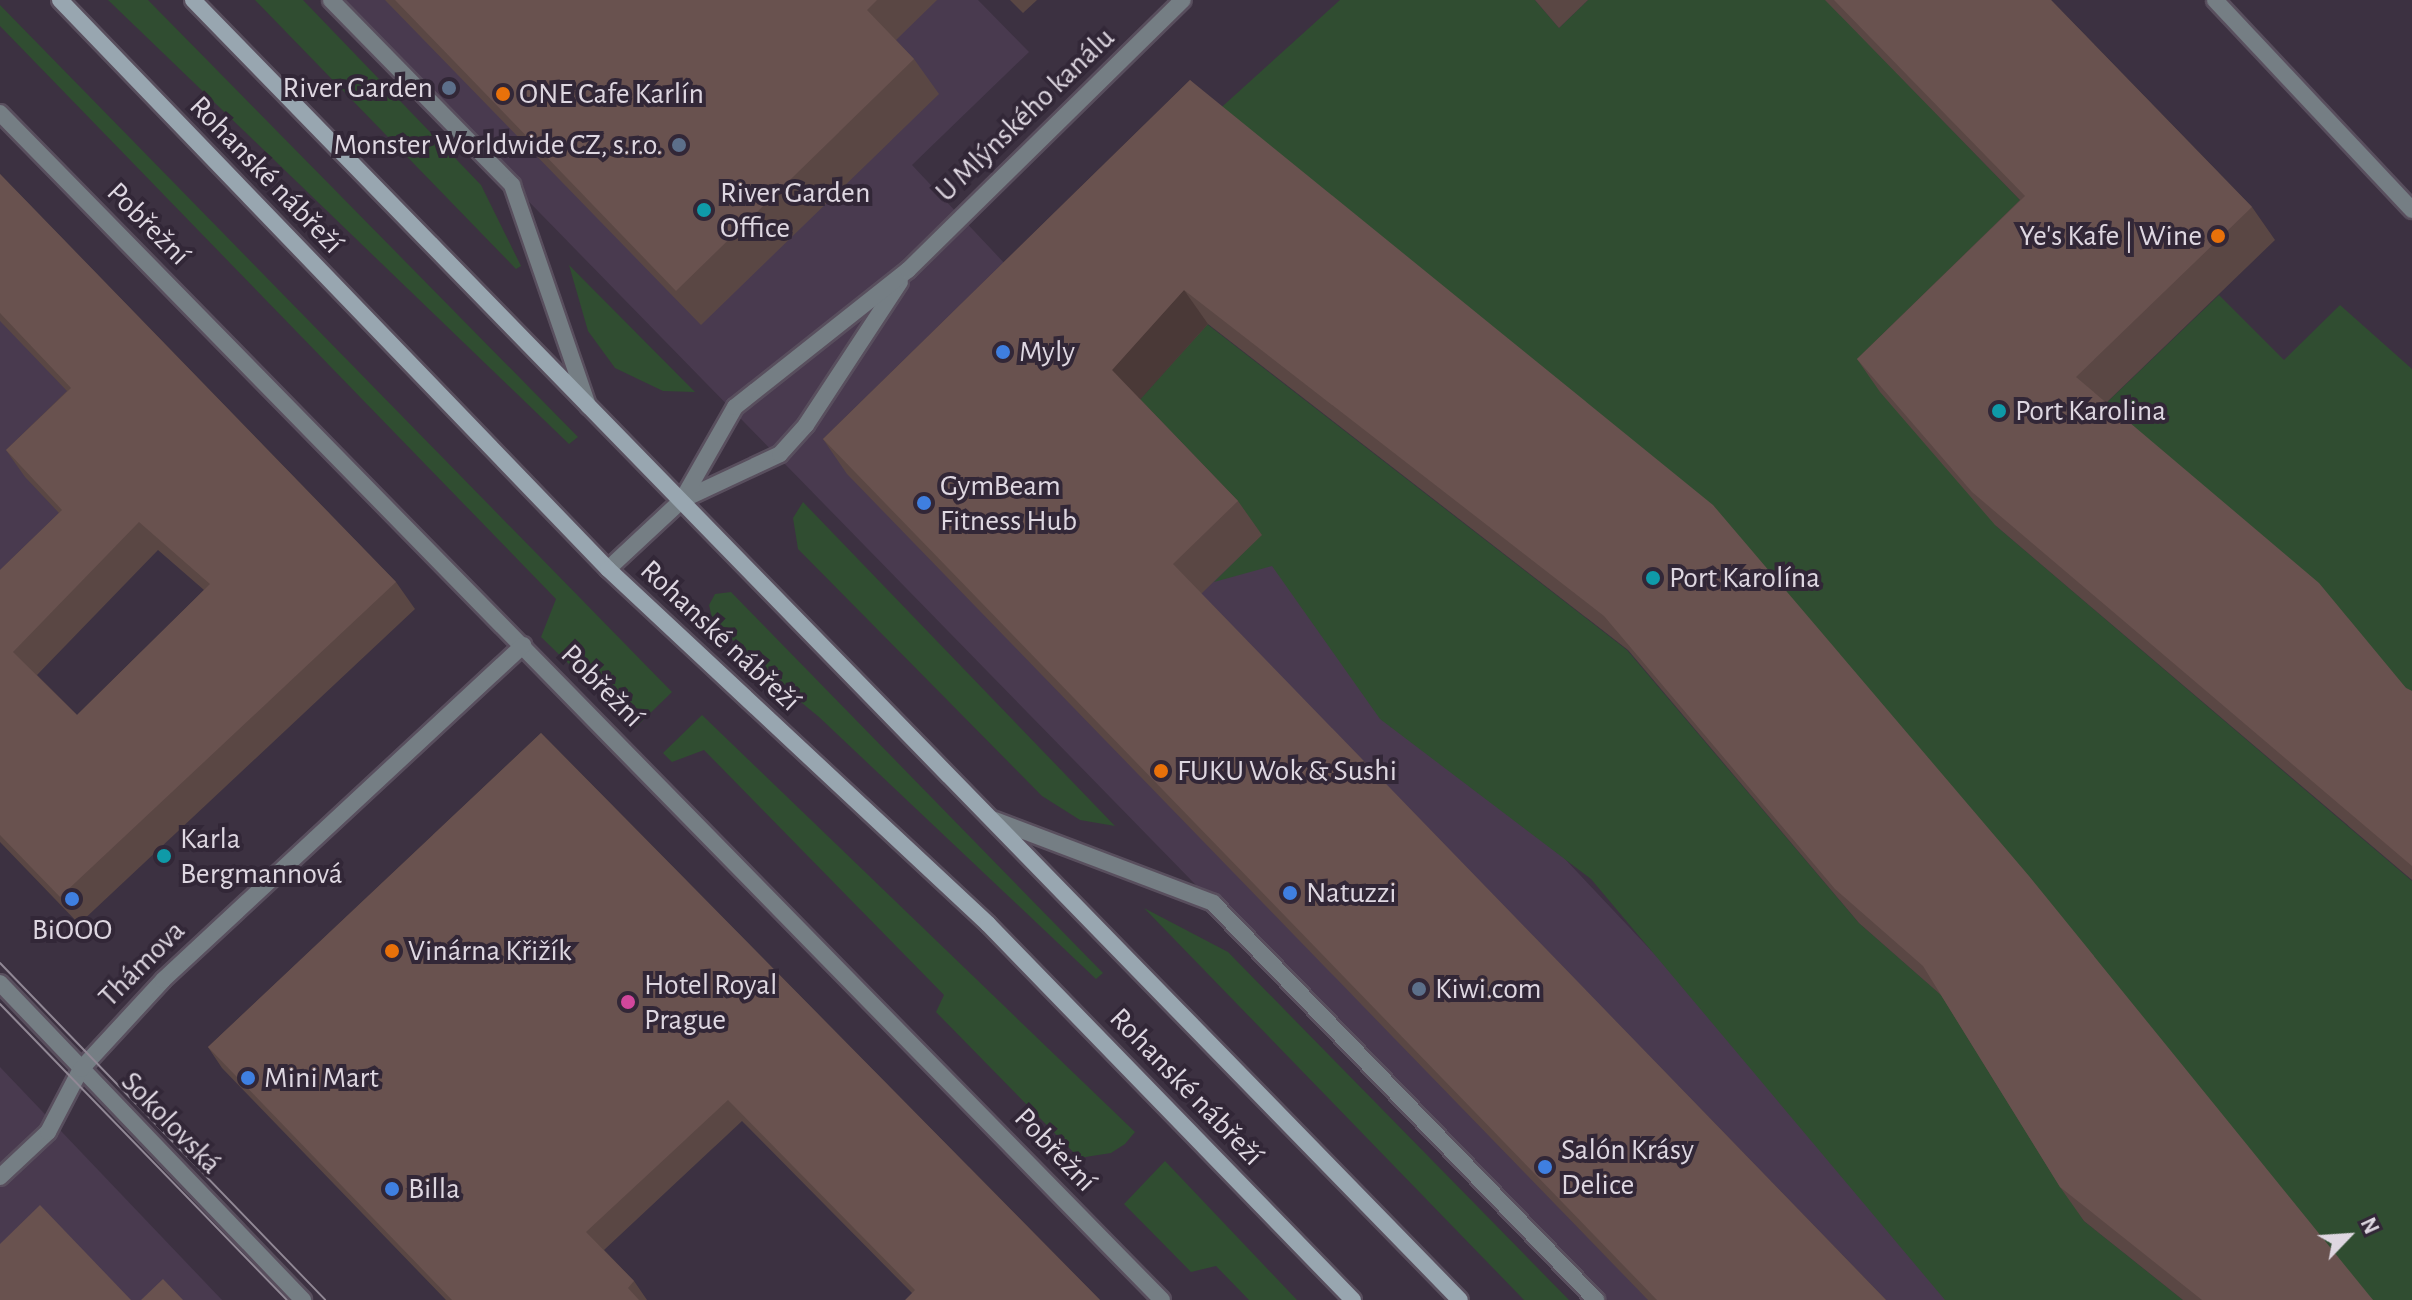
<!DOCTYPE html>
<meta charset="utf-8">
<style>
body{margin:0}
#map{position:relative;width:2412px;height:1300px;overflow:hidden;background:#3c3141;font-family:"Alegreya Sans",sans-serif}
div>[style]{position:absolute}
.built>*{inset:0;background:#493a4f}
.green>*{inset:0;background:#304d31}
.roads{filter:drop-shadow(2px 0 #594f5e) drop-shadow(-2px 0 #594f5e) drop-shadow(0 2px #594f5e) drop-shadow(0 -2px #594f5e)}
.lane>*{height:16px;margin:-8px;padding:0 8px;transform-origin:8px;border-radius:8px;background:#757e84}
.street>*{height:16px;margin:-8px;padding:0 8px;transform-origin:8px;border-radius:8px;background:#757e84}
.secondary>*{height:16px;margin:-8px;padding:0 8px;transform-origin:8px;border-radius:8px;background:#98a6b0}
.tram>*{height:2px;margin:-1px;padding:0 1px;transform-origin:1px;border-radius:1px;background:#918895}
.wall>*{inset:0;background:#5a4744}
.shaded-wall>*{inset:0;background:#4a3937}
.building>*{inset:0;background:#69524f}
.dots>*{width:22px;height:22px;translate:-50% -50%;box-sizing:border-box;border:4px solid #322737;border-radius:50%}
span{translate:-50% -50%;white-space:nowrap;text-align:center;line-height:1.15;-webkit-text-stroke:8px #322737;paint-order:stroke}
.poi-label{font-size:30px;color:#ded7e1}
.right{translate:-100% -50%;text-align:right}
.left{translate:0 -50%;text-align:left}
.street-label{font-size:30px;color:#ded7e1}
.north{position:absolute;left:2308px;top:1196px;width:80px;height:80px;-webkit-text-stroke:6px #322737;paint-order:stroke;rotate:65deg;font-size:22px;font-weight:700;line-height:32px;text-align:center;color:#ded7e1}
.north::after{content:'';display:block;margin:auto;width:28px;height:36px;background:#ded7e1;clip-path:polygon(50% 0,100% 100%,50% 72%,0 100%)}
</style>
<div id="map">
<div class="built">
<div style="clip-path:polygon(332px 0,978px 0,1029px 52px,912px 165px,1980px 1300px,1601px 1300px)"></div>
<div style="clip-path:polygon(0 181px,216px 404px,0 616px)"></div>
<div style="clip-path:polygon(0 1067px,222px 1300px,0 1300px)"></div>
</div>
<div class="green">
<div style="clip-path:polygon(108px 0,148px 0,578px 437px,569px 444px)"></div>
<div style="clip-path:polygon(255px 0,303px 0,481px 185px,521px 266px,516px 269px)"></div>
<div style="clip-path:polygon(1340px 0,1535px 0,1559px 28px,1588px 0,1826px 0,2048px 229px,1995px 525px,2412px 881px,2412px 1300px,2369px 1300px,1214px 114px)"></div>
<div style="clip-path:polygon(0 5px,672px 692px,635px 728px,541px 637px,556px 599px,0 26px)"></div>
<div style="clip-path:polygon(569px 265px,695px 392px,663px 391px,615px 368px,588px 331px)"></div>
<div style="clip-path:polygon(2219px 295px,2284px 360px,2340px 305px,2412px 369px,2412px 700px,2099px 410px)"></div>
<div style="clip-path:polygon(1207px 324px,1627px 650px,1859px 923px,1947px 1000px,2084px 1221px,2183px 1300px,1945px 1300px,1591px 879px,1380px 719px,1272px 566px,1214px 582px,1261px 535px,1136px 404px)"></div>
<div style="clip-path:polygon(803px 502px,1115px 826px,1080px 820px,1042px 796px,798px 549px,793px 518px)"></div>
<div style="clip-path:polygon(731px 592px,1103px 973px,1096px 979px,819px 717px,758px 667px,712px 618px,709px 605px,715px 594px)"></div>
<div style="clip-path:polygon(702px 715px,1135px 1132px,1125px 1144px,1111px 1153px,1079px 1158px,936px 1012px,944px 995px,704px 750px,672px 762px,663px 753px)"></div>
<div style="clip-path:polygon(1144px 908px,1228px 952px,1569px 1300px,1524px 1300px)"></div>
<div style="clip-path:polygon(1165px 1161px,1297px 1300px,1249px 1300px,1216px 1266px,1191px 1272px,1124px 1204px)"></div>
</div>
<div class="roads">
<div class="lane">
<div style="left:2215px;top:0;width:288px;rotate:46.8deg"></div>
<div style="left:995px;top:820px;width:233px;rotate:20.8deg"></div>
<div style="left:1213px;top:903px;width:552px;rotate:46.03deg"></div>
</div>
<div class="street">
<div style="left:331px;top:0;width:259px;rotate:45.6deg"></div>
<div style="left:512px;top:185px;width:234px;rotate:71deg"></div>
<div style="left:0;top:113px;width:1661px;rotate:45.61deg"></div>
<div style="left:682px;top:500px;width:108px;rotate:-25.1deg"></div>
<div style="left:780px;top:454px;width:39px;rotate:-48deg"></div>
<div style="left:806px;top:425px;width:171px;rotate:-56.7deg"></div>
<div style="left:608px;top:569px;width:101px;rotate:-43deg"></div>
<div style="left:682px;top:500px;width:107px;rotate:-60.3deg"></div>
<div style="left:735px;top:407px;width:221px;rotate:-38.4deg"></div>
<div style="left:908px;top:270px;width:385px;rotate:-44.5deg"></div>
<div style="left:0;top:983px;width:439px;rotate:46.3deg"></div>
<div style="left:0;top:1177px;width:66px;rotate:-43.2deg"></div>
<div style="left:48px;top:1132px;width:71px;rotate:-62.4deg"></div>
<div style="left:81px;top:1069px;width:121px;rotate:-47.3deg"></div>
<div style="left:163px;top:980px;width:492px;rotate:-42.9deg"></div>
</div>
<div class="secondary">
<div style="left:60px;top:0;width:790px;rotate:46.08deg"></div>
<div style="left:608px;top:569px;width:520px;rotate:43.05deg"></div>
<div style="left:988px;top:924px;width:524px;rotate:45.85deg"></div>
<div style="left:193px;top:0;width:1815px;rotate:45.74deg"></div>
</div>
</div>
<div class="tram">
<div style="left:0;top:963px;width:468px;rotate:46deg"></div>
<div style="left:0;top:1004px;width:412px;rotate:45.9deg"></div>
</div>
<div class="wall">
<div style="clip-path:polygon(385px 0,937px 0,896px 40px,914px 59px,939px 94px,701px 325px)"></div>
<div style="clip-path:polygon(1010px 0,1037px 0,1023px 13px)"></div>
<div style="clip-path:polygon(1535px 0,1588px 0,1559px 28px)"></div>
<div style="clip-path:polygon(1825px 0,2051px 0,2252px 207px,2275px 240px,2106px 403px,2406px 688px,2412px 691px,2412px 880px,1995px 525px,1880px 392px,1857px 359px,2020px 200px)"></div>
<div style="clip-path:polygon(1190px 80px,2373px 1300px,2183px 1300px,2084px 1221px,2060px 1187px,1941px 995px,1859px 923px,1628px 650px,1208px 324px,1140px 399px,1238px 501px,1262px 535px,1201px 594px,1886px 1300px,1648px 1300px,847px 474px,823px 439px)"></div>
<div style="clip-path:polygon(evenodd,0 174px,396px 582px,415px 609px,79px 924px,0 842px,0 570px,59px 513px,25px 477px,6px 450px,67px 391px,0 321px,0 174px,158px 550px,204px 590px,77px 715px,37px 675px,158px 550px)"></div>
<div style="clip-path:polygon(541px 733px,1100px 1300px,912px 1293px,742px 1121px,604px 1250px,634px 1281px,647px 1300px,446px 1300px,222px 1068px,208px 1047px)"></div>
</div>
<div class="shaded-wall">
<div style="clip-path:polygon(1184px 290px,1208px 324px,1136px 404px,1112px 370px)"></div>
</div>
<div class="building">
<div style="clip-path:polygon(395px 0,877px 0,867px 10px,914px 59px,676px 291px)"></div>
<div style="clip-path:polygon(1834px 0,2051px 0,2252px 207px,2076px 377px,2319px 583px,2406px 688px,2412px 691px,2412px 866px,1972px 492px,1857px 359px,2025px 196px)"></div>
<div style="clip-path:polygon(1190px 80px,1713px 505px,2029px 876px,2373px 1300px,2202px 1300px,2060px 1187px,1923px 966px,1835px 889px,1604px 616px,1184px 290px,1112px 370px,1238px 501px,1173px 564px,1886px 1300px,1657px 1300px,823px 439px)"></div>
<div style="clip-path:polygon(evenodd,0 174px,396px 582px,60px 897px,0 835px,0 570px,62px 510px,6px 450px,71px 388px,0 313px,0 174px,139px 522px,210px 584px,77px 715px,13px 652px,139px 522px)"></div>
<div style="clip-path:polygon(541px 733px,1100px 1300px,905px 1300px,915px 1290px,728px 1100px,586px 1232px,634px 1281px,628px 1288px,639px 1300px,452px 1300px,208px 1047px)"></div>
<div style="clip-path:polygon(40px 1205px,131px 1300px,0 1300px,0 1244px)"></div>
<div style="clip-path:polygon(163px 1279px,183px 1300px,141px 1300px)"></div>
</div>
<div class="dots">
<div style="left:449px;top:88px;background:#5c6f8a"></div>
<div style="left:503px;top:94px;background:#e8710a"></div>
<div style="left:679px;top:145px;background:#5c6f8a"></div>
<div style="left:704px;top:210px;background:#0f9aa8"></div>
<div style="left:2218px;top:236px;background:#e8710a"></div>
<div style="left:1003px;top:352px;background:#3f7fe0"></div>
<div style="left:1999px;top:411px;background:#0f9aa8"></div>
<div style="left:924px;top:503px;background:#3f7fe0"></div>
<div style="left:1653px;top:578px;background:#0f9aa8"></div>
<div style="left:1161px;top:771px;background:#e8710a"></div>
<div style="left:164px;top:856px;background:#0f9aa8"></div>
<div style="left:1290px;top:893px;background:#3f7fe0"></div>
<div style="left:72px;top:899px;background:#3f7fe0"></div>
<div style="left:392px;top:951px;background:#e8710a"></div>
<div style="left:1419px;top:989px;background:#5c6f8a"></div>
<div style="left:628px;top:1002px;background:#d1479c"></div>
<div style="left:248px;top:1078px;background:#3f7fe0"></div>
<div style="left:1545px;top:1167px;background:#3f7fe0"></div>
<div style="left:392px;top:1189px;background:#3f7fe0"></div>
</div>
<div class="poi-label">
<span class="right" style="left:433px;top:88px">River Garden</span>
<span class="left" style="left:519px;top:94px">ONE Cafe Karlín</span>
<span class="right" style="left:663px;top:145px">Monster Worldwide CZ, s.r.o.</span>
<span class="left" style="left:720px;top:210px">River Garden<br>Office</span>
<span class="right" style="left:2202px;top:236px">Ye's Kafe | Wine</span>
<span class="left" style="left:1019px;top:352px">Myly</span>
<span class="left" style="left:2015px;top:411px">Port Karolina</span>
<span class="left" style="left:940px;top:503px">GymBeam<br>Fitness Hub</span>
<span class="left" style="left:1669px;top:578px">Port Karolína</span>
<span class="left" style="left:1177px;top:771px">FUKU Wok &amp; Sushi</span>
<span class="left" style="left:180px;top:856px">Karla<br>Bergmannová</span>
<span class="left" style="left:1306px;top:893px">Natuzzi</span>
<span style="left:72px;top:930px">BiOOO</span>
<span class="left" style="left:408px;top:951px">Vinárna Křižík</span>
<span class="left" style="left:644px;top:1002px">Hotel Royal<br>Prague</span>
<span class="left" style="left:1435px;top:989px">Kiwi.com</span>
<span class="left" style="left:264px;top:1078px">Mini Mart</span>
<span class="left" style="left:1561px;top:1167px">Salón Krásy<br>Delice</span>
<span class="left" style="left:408px;top:1189px">Billa</span>
</div>
<div class="street-label">
<span style="left:1025px;top:115px;rotate:-44deg">U Mlýnského kanálu</span>
<span style="left:266px;top:175px;rotate:46deg">Rohanské nábřeží</span>
<span style="left:148px;top:224px;rotate:45deg">Pobřežní</span>
<span style="left:720px;top:636px;rotate:43deg">Rohanské nábřeží</span>
<span style="left:602px;top:686px;rotate:45deg">Pobřežní</span>
<span style="left:142px;top:964px;rotate:-45deg">Thámova</span>
<span style="left:1186px;top:1087px;rotate:46deg">Rohanské nábřeží</span>
<span style="left:171px;top:1123px;rotate:46deg">Sokolovská</span>
<span style="left:1055px;top:1150px;rotate:46deg">Pobřežní</span>
</div>
<div class="north">N</div>
</div>
